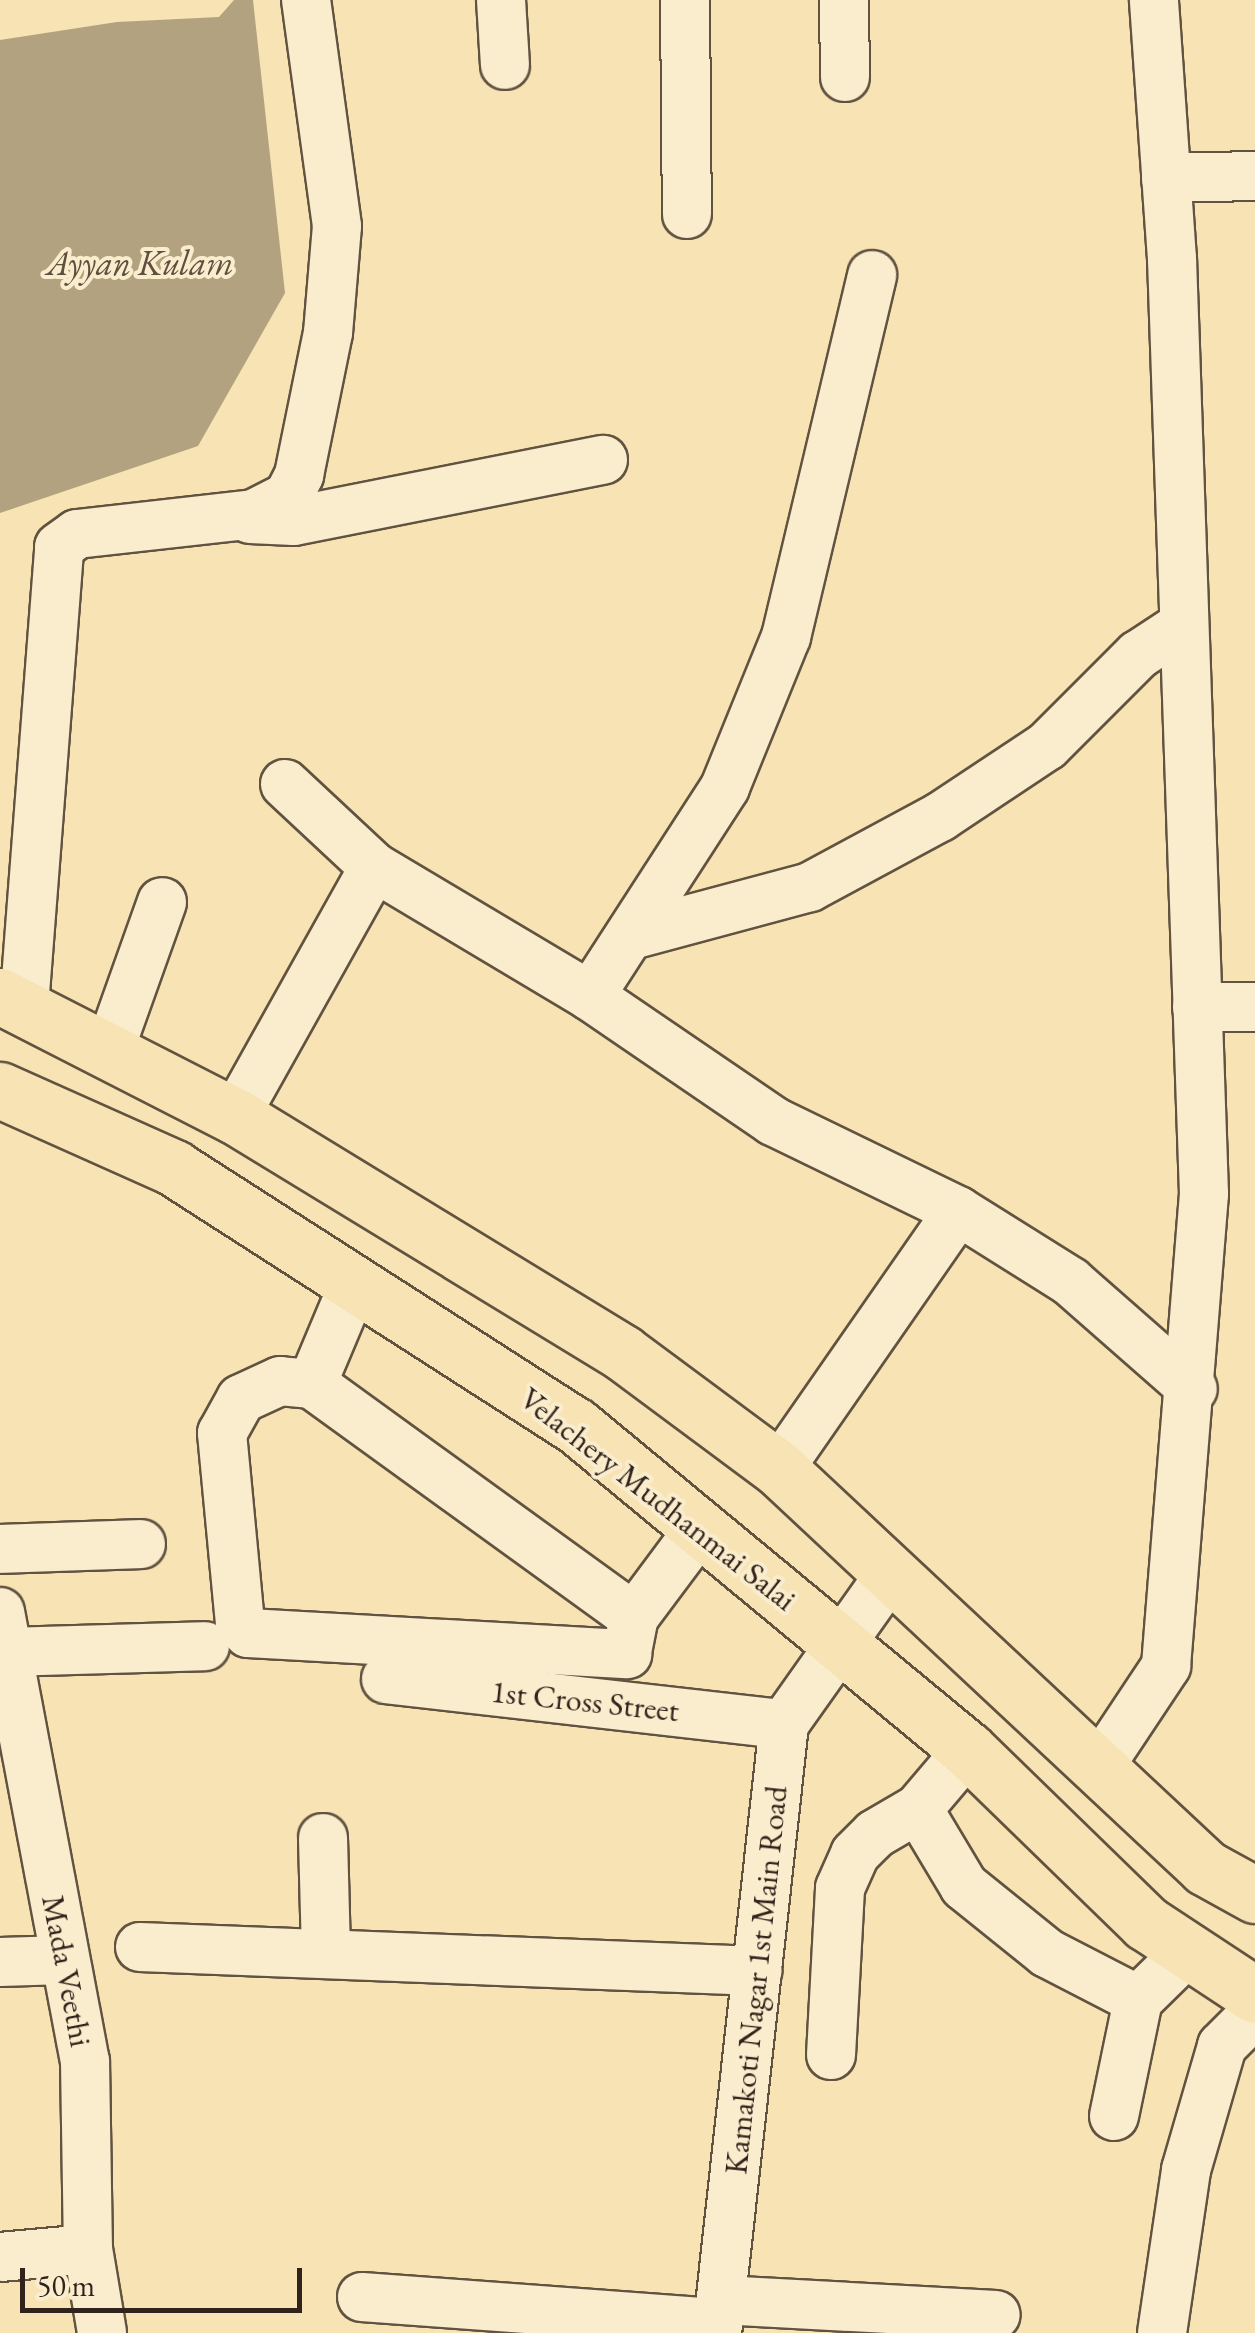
<!DOCTYPE html>
<style>
body{margin:0}
#map{position:relative;width:1255px;height:2333px;overflow:hidden;background:#f7e3b3;font-family:"EB Garamond",serif}
div>[style]{position:absolute}
.water>*{inset:0;background:#b3a27f}
.roads{filter:drop-shadow(2px 0 #625341) drop-shadow(-2px 0 #625341) drop-shadow(0 2px #625341) drop-shadow(0 -2px #625341)}
.minor>*{height:48px;margin:-24px;padding:0 24px;transform-origin:24px;border-radius:24px;background:#faedce}
.major>*{height:55px;margin:-27.5px;padding:0 27.5px;transform-origin:27.5px;border-radius:27.5px;background:#f7e3b3}
span{translate:-50% -50%;white-space:nowrap;text-align:center;line-height:1.15;-webkit-text-stroke:8px #faedce;paint-order:stroke}
.street-label{font-size:32px;color:#30231b}
.water-label{font-size:35px;color:#5e4f3e;font-style:italic}
.scale{position:absolute;left:20px;top:2268px;width:282px;height:45px;box-sizing:border-box;border:5px solid #30231b;border-top:0;padding-left:12px;font-size:30px;line-height:35px;white-space:nowrap;color:#30231b;-webkit-text-stroke:8px #faedce;paint-order:stroke}
</style>
<div id="map">
<div class="water">
<div style="clip-path:polygon(234px 0,253px 0,285px 293px,198px 446px,0 513px,0 40px,117px 22px,219px 17px)"></div>
</div>
<div class="roads">
<div class="minor">
<div style="left:501px;top:0;width:65px;rotate:86.5deg"></div>
<div style="left:685px;top:0;width:214px;rotate:89.5deg"></div>
<div style="left:844px;top:0;width:77px;rotate:89.3deg"></div>
<div style="left:1166px;top:178px;width:89px;rotate:-1.3deg"></div>
<div style="left:250px;top:519px;width:44px;rotate:2.6deg"></div>
<div style="left:294px;top:521px;width:315px;rotate:-11.2deg"></div>
<div style="left:285px;top:784px;width:122px;rotate:43deg"></div>
<div style="left:635px;top:934px;width:181px;rotate:-15deg"></div>
<div style="left:810px;top:887px;width:148px;rotate:-28.3deg"></div>
<div style="left:940px;top:817px;width:128px;rotate:-33.6deg"></div>
<div style="left:1047px;top:746px;width:129px;rotate:-45deg"></div>
<div style="left:1138px;top:655px;width:55px;rotate:-33.1deg"></div>
<div style="left:590px;top:996px;width:249px;rotate:-57.1deg"></div>
<div style="left:725px;top:787px;width:162px;rotate:-67.9deg"></div>
<div style="left:786px;top:637px;width:372px;rotate:-76.6deg"></div>
<div style="left:24px;top:1006px;width:460px;rotate:-85.6deg"></div>
<div style="left:59px;top:547px;width:22px;rotate:-36deg"></div>
<div style="left:77px;top:534px;width:178px;rotate:-6.4deg"></div>
<div style="left:254px;top:514px;width:38px;rotate:-27deg"></div>
<div style="left:288px;top:497px;width:25px;rotate:-63deg"></div>
<div style="left:299px;top:475px;width:145px;rotate:-78.5deg"></div>
<div style="left:328px;top:333px;width:107px;rotate:-85.2deg"></div>
<div style="left:337px;top:226px;width:228px;rotate:-97.8deg"></div>
<div style="left:1197px;top:1007px;width:58px"></div>
<div style="left:109px;top:1051px;width:158px;rotate:-70.4deg"></div>
<div style="left:235px;top:1116px;width:285px;rotate:-60.8deg"></div>
<div style="left:374px;top:867px;width:252px;rotate:30.8deg"></div>
<div style="left:590px;top:996px;width:222px;rotate:34.3deg"></div>
<div style="left:773px;top:1121px;width:206px;rotate:25.9deg"></div>
<div style="left:354px;top:1284px;width:108px;rotate:112.8deg"></div>
<div style="left:312px;top:1384px;width:397px;rotate:35.9deg"></div>
<div style="left:312px;top:1384px;width:32px;rotate:-175deg"></div>
<div style="left:280px;top:1381px;width:43px;rotate:155.2deg"></div>
<div style="left:241px;top:1399px;width:39px;rotate:119deg"></div>
<div style="left:222px;top:1433px;width:191px;rotate:84.6deg"></div>
<div style="left:240px;top:1623px;width:13px;rotate:51deg"></div>
<div style="left:248px;top:1633px;width:380px;rotate:3.2deg"></div>
<div style="left:779px;top:1469px;width:314px;rotate:-55.2deg"></div>
<div style="left:958px;top:1211px;width:133px;rotate:32.1deg"></div>
<div style="left:1071px;top:1282px;width:162px;rotate:41.3deg"></div>
<div style="left:0;top:1549px;width:141px;rotate:-2deg"></div>
<div style="left:0;top:1612px;width:457px;rotate:79.3deg"></div>
<div style="left:85px;top:2061px;width:188px;rotate:89.1deg"></div>
<div style="left:88px;top:2249px;width:85px;rotate:80.5deg"></div>
<div style="left:628px;top:1647px;width:31px;rotate:-79deg"></div>
<div style="left:634px;top:1617px;width:112px;rotate:-53.3deg"></div>
<div style="left:8px;top:1652px;width:197px;rotate:-1.7deg"></div>
<div style="left:386px;top:1679px;width:401px;rotate:6.5deg"></div>
<div style="left:1101px;top:1764px;width:118px;rotate:-56.4deg"></div>
<div style="left:1166px;top:1666px;width:474px;rotate:-85.4deg"></div>
<div style="left:1204px;top:1194px;width:936px;rotate:-91.96deg"></div>
<div style="left:1172px;top:259px;width:260px;rotate:-94deg"></div>
<div style="left:918px;top:1809px;width:90px;rotate:59.1deg"></div>
<div style="left:964px;top:1886px;width:107px;rotate:38.9deg"></div>
<div style="left:1047px;top:1953px;width:102px;rotate:27.3deg"></div>
<div style="left:323px;top:1838px;width:116px;rotate:88.5deg"></div>
<div style="left:140px;top:1947px;width:618px;rotate:2.22deg"></div>
<div style="left:0;top:1962px;width:65px;rotate:-1.8deg"></div>
<div style="left:831px;top:2055px;width:167px;rotate:-86.9deg"></div>
<div style="left:840px;top:1888px;width:37px;rotate:-66deg"></div>
<div style="left:855px;top:1854px;width:28px;rotate:-45deg"></div>
<div style="left:875px;top:1834px;width:50px;rotate:-30.2deg"></div>
<div style="left:918px;top:1809px;width:77px;rotate:-49.7deg"></div>
<div style="left:1114px;top:2116px;width:118px;rotate:-78.3deg"></div>
<div style="left:1138px;top:2000px;width:66px;rotate:-44.4deg"></div>
<div style="left:0;top:2257px;width:88px;rotate:-5.2deg"></div>
<div style="left:362px;top:2297px;width:357px;rotate:4.2deg"></div>
<div style="left:721px;top:2300px;width:275px;rotate:3.1deg"></div>
<div style="left:717px;top:2333px;width:613px;rotate:-83.72deg"></div>
<div style="left:784px;top:1724px;width:185px;rotate:-54.7deg"></div>
<div style="left:1162px;top:2333px;width:165px;rotate:-81.6deg"></div>
<div style="left:1186px;top:2170px;width:129px;rotate:-73.8deg"></div>
<div style="left:1222px;top:2046px;width:47px;rotate:-45deg"></div>
</div>
<div class="major">
<div style="left:0;top:996px;width:264px;rotate:27.1deg"></div>
<div style="left:235px;top:1116px;width:455px;rotate:31.4deg"></div>
<div style="left:623px;top:1353px;width:194px;rotate:36.6deg"></div>
<div style="left:779px;top:1469px;width:584px;rotate:43.06deg"></div>
<div style="left:1206px;top:1868px;width:56px;rotate:28.9deg"></div>
<div style="left:0;top:1090px;width:191px;rotate:24.1deg"></div>
<div style="left:174px;top:1168px;width:476px;rotate:32.7deg"></div>
<div style="left:575px;top:1425px;width:510px;rotate:39.59deg"></div>
<div style="left:968px;top:1750px;width:248px;rotate:44.2deg"></div>
<div style="left:1146px;top:1923px;width:131px;rotate:33.4deg"></div>
</div>
</div>
<div class="street-label">
<span style="left:658px;top:1499px;rotate:38deg">Velachery Mudhanmai Salai</span>
<span style="left:585px;top:1701px;rotate:6deg">1st Cross Street</span>
<span style="left:67px;top:1971px;rotate:79deg">Mada Veethi</span>
<span style="left:756px;top:1980px;rotate:-84deg">Kamakoti Nagar 1st Main Road</span>
</div>
<div class="water-label">
<span style="left:140px;top:263px">Ayyan Kulam</span>
</div>
<div class="scale">50 m</div>
</div>
